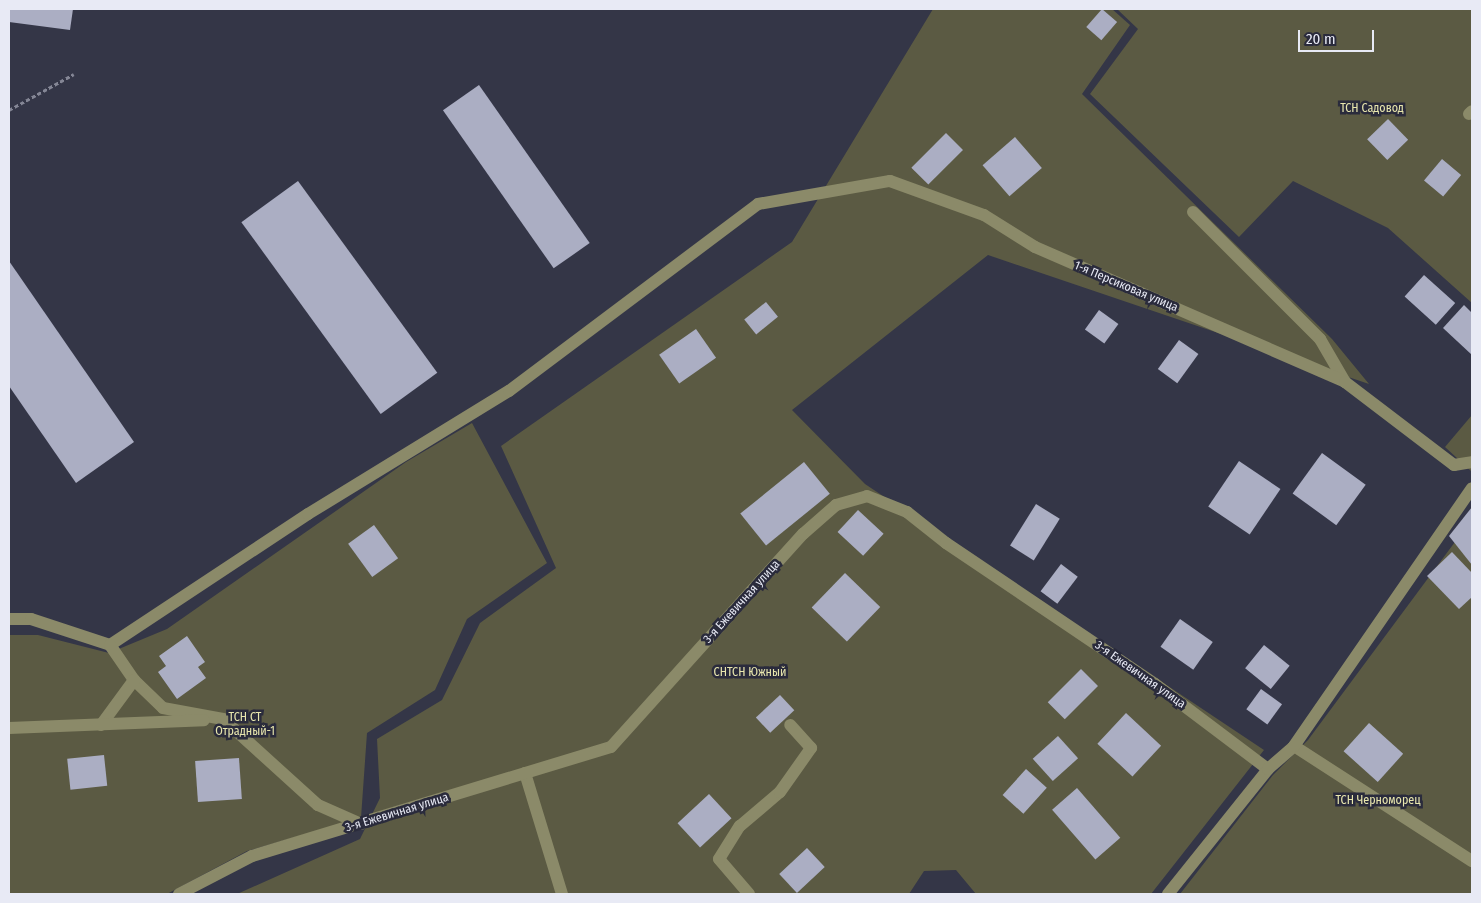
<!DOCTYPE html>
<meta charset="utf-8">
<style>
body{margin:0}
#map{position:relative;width:1481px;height:903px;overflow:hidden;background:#343647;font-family:"Fira Sans Condensed",sans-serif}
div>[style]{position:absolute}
.green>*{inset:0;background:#5b5a43}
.building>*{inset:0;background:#abaec3;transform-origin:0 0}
.path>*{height:3px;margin-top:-1.5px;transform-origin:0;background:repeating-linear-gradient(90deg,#848695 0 4px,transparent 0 6.5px)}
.minor>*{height:12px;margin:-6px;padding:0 6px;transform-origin:6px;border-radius:6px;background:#8b8a69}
span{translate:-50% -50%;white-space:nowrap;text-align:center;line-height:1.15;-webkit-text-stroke:5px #2a2b3c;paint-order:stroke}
.park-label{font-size:12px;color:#e9e7ae}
.street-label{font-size:12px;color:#e8eaf5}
.frame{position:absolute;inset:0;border:10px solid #e8eaf5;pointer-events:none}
.scale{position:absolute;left:1298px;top:30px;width:76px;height:22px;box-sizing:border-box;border:2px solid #e8eaf5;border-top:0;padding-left:6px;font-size:15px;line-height:18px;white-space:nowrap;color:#e8eaf5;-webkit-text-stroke:4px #2a2b3c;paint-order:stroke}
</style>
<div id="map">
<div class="green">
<div style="clip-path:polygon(933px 9px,1112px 9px,1130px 25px,1082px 94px,1332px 339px,1369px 384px,988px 255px,792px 410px,865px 484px,1264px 750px,1151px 894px,976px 894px,956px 870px,924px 871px,909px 894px,237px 894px,360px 839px,380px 798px,377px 739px,442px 700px,480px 623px,556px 568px,501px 446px,792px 242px)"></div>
<div style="clip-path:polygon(1117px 9px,1472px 9px,1472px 303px,1388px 228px,1293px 181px,1239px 237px,1090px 94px,1138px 29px)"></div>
<div style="clip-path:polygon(1472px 415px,1472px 470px,1471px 471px,1445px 447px)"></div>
<div style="clip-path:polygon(472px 423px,547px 563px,467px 619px,435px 690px,367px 733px,361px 818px,247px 851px,167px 894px,9px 894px,9px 635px,38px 635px,109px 653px,167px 629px,406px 462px)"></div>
<div style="clip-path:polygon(1472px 519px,1472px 894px,1180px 894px,1273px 775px,1308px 740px)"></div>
</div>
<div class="building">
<div style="clip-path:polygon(9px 9px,73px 9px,70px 30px,9px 22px)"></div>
<div style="left:1102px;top:9px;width:20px;height:24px;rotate:41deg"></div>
<div style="left:479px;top:85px;width:193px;height:44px;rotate:55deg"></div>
<div style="left:1388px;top:119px;width:29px;height:29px;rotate:46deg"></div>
<div style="left:946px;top:133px;width:24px;height:49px;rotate:45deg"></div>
<div style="left:1015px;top:137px;width:41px;height:43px;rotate:49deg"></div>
<div style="left:1442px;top:159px;width:25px;height:28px;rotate:40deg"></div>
<div style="left:298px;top:181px;width:237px;height:70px;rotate:54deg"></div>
<div style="clip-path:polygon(9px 261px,134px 442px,76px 483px,9px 386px)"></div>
<div style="left:1424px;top:275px;width:42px;height:29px;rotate:42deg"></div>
<div style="left:766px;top:302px;width:19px;height:28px;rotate:51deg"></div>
<div style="clip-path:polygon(1464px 305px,1472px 313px,1472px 355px,1443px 328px)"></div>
<div style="left:1099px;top:310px;width:24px;height:24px;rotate:36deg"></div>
<div style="left:696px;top:329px;width:35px;height:45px;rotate:55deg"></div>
<div style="left:1179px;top:340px;width:24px;height:36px;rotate:36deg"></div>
<div style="left:1322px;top:453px;width:54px;height:50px;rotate:36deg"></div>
<div style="left:1239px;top:461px;width:50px;height:55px;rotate:34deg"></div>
<div style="left:804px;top:462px;width:41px;height:82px;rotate:51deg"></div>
<div style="left:1036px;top:504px;width:28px;height:49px;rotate:32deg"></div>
<div style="clip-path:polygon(1472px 507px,1472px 565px,1449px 536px)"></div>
<div style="left:858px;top:510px;width:35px;height:30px;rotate:43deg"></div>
<div style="left:374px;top:525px;width:41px;height:32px;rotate:54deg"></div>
<div style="clip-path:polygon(1452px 552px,1472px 573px,1472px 597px,1459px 609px,1427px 576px)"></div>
<div style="left:1061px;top:564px;width:21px;height:34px;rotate:37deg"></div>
<div style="left:845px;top:573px;width:49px;height:48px;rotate:44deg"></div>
<div style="left:1180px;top:619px;width:40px;height:34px;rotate:35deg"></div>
<div style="clip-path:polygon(187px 636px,205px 662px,198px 667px,206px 678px,177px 699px,158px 672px,166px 666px,159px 656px)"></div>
<div style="left:1264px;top:645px;width:33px;height:30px;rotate:39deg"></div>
<div style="left:1081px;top:669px;width:24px;height:47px;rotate:45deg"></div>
<div style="left:1261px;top:689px;width:26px;height:25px;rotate:36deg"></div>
<div style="left:780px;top:695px;width:21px;height:33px;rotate:47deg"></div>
<div style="left:1126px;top:713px;width:48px;height:42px;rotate:43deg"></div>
<div style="left:1369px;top:723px;width:46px;height:38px;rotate:42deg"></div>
<div style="left:1058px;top:736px;width:30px;height:34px;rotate:48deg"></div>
<div style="left:104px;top:755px;width:31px;height:37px;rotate:84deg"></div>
<div style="left:239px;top:758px;width:41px;height:44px;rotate:86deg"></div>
<div style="left:1026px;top:769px;width:28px;height:35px;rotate:42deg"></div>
<div style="left:1077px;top:788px;width:66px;height:33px;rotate:49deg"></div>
<div style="left:709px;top:794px;width:33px;height:43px;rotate:47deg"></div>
<div style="left:807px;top:848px;width:26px;height:38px;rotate:47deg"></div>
</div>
<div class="path">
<div style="left:9px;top:110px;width:74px;rotate:-29deg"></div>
</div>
<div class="minor">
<div style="left:1469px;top:114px;width:4px;rotate:-45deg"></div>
<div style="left:1193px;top:212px;width:180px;rotate:45deg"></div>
<div style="left:1320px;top:339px;width:50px;rotate:59.8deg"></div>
<div style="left:9px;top:619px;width:22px"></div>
<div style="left:31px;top:619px;width:83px;rotate:18.2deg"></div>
<div style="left:110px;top:645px;width:237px;rotate:-33.5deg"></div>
<div style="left:308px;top:514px;width:236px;rotate:-31.5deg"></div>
<div style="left:509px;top:391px;width:311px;rotate:-36.9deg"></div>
<div style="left:758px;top:204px;width:134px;rotate:-9.9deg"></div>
<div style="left:890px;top:181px;width:100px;rotate:19.9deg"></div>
<div style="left:984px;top:215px;width:60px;rotate:32.1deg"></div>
<div style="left:1035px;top:247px;width:338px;rotate:23.5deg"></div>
<div style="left:1345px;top:382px;width:137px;rotate:37.3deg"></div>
<div style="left:1454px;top:465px;width:18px;rotate:-9deg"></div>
<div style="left:110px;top:645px;width:42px;rotate:55.6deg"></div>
<div style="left:134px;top:680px;width:40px;rotate:44deg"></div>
<div style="left:163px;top:708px;width:61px;rotate:10.4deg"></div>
<div style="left:223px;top:719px;width:128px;rotate:42.2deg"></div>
<div style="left:318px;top:805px;width:47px;rotate:23.8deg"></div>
<div style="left:101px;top:725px;width:56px;rotate:-53.7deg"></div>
<div style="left:9px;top:728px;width:195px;rotate:-2.3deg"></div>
<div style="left:1294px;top:746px;width:212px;rotate:32.9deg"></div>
<div style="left:525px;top:773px;width:127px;rotate:73deg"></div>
<div style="left:179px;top:894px;width:82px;rotate:-27.5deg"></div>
<div style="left:252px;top:856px;width:375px;rotate:-16.9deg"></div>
<div style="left:611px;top:747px;width:287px;rotate:-48deg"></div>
<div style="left:803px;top:534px;width:44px;rotate:-41.3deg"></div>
<div style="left:836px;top:505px;width:32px;rotate:-16deg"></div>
<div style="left:867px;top:496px;width:43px;rotate:21.8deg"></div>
<div style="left:907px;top:512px;width:50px;rotate:38.5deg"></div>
<div style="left:946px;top:543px;width:252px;rotate:34deg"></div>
<div style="left:1155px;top:684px;width:141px;rotate:37deg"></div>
<div style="left:749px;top:894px;width:46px;rotate:-130.6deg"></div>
<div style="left:719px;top:859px;width:39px;rotate:-58deg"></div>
<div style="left:740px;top:826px;width:52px;rotate:-40.4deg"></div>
<div style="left:780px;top:792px;width:54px;rotate:-54.8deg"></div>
<div style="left:811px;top:748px;width:31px;rotate:-132deg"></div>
<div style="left:1168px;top:894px;width:160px;rotate:-51.3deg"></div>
<div style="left:1268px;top:769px;width:35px;rotate:-41deg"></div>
<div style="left:1294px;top:746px;width:313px;rotate:-55.4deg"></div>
</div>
<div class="park-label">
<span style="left:1372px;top:109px">ТСН Садовод</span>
<span style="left:750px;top:673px">СНТСН Южный</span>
<span style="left:245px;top:725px">ТСН СТ<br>Отрадный-1</span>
<span style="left:1378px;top:801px">ТСН Черноморец</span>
</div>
<div class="street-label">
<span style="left:1126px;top:287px;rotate:23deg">1-я Персиковая улица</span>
<span style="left:742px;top:602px;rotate:-48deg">3-я Ежевичная улица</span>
<span style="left:1140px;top:675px;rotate:35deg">3-я Ежевичная улица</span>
<span style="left:397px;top:813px;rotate:-17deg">3-я Ежевичная улица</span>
</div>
<div class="frame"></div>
<div class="scale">20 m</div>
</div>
